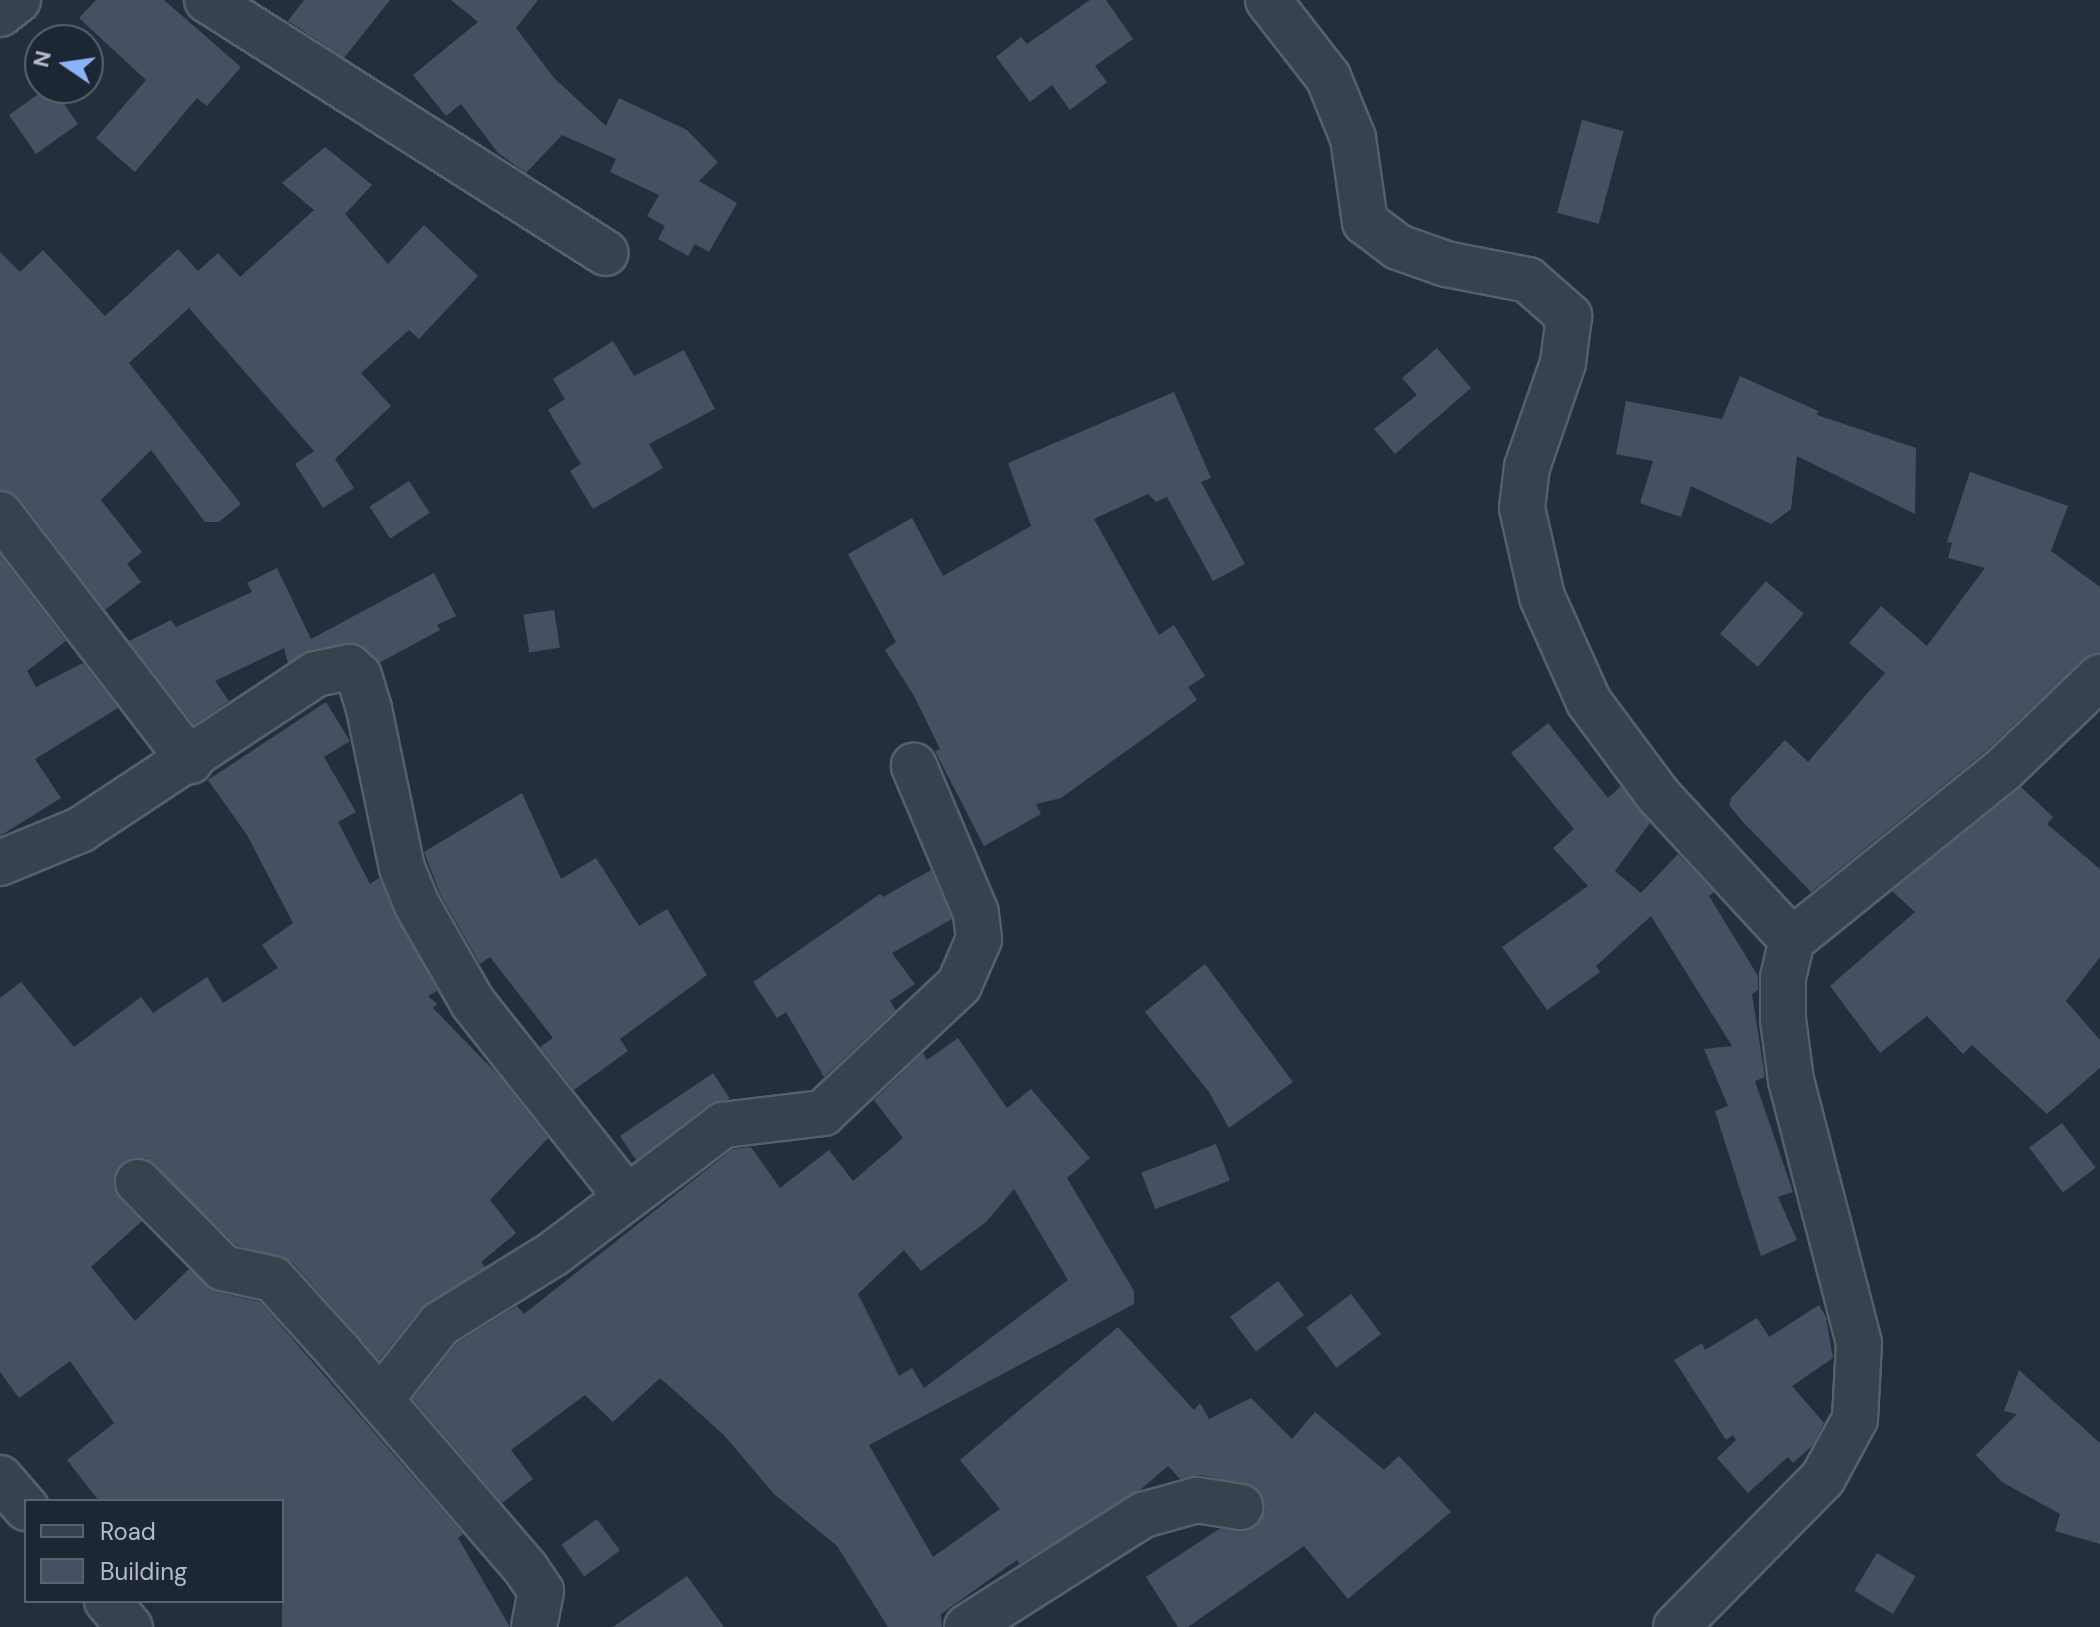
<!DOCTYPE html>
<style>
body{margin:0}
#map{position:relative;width:2100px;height:1627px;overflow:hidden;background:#242f3e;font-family:"DM Sans",sans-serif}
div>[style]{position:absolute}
.building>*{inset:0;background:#455162;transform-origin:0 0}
.roads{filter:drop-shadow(2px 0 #565f6c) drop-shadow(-2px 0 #565f6c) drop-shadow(0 2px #565f6c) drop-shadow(0 -2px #565f6c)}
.minor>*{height:44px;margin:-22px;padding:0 22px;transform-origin:22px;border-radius:22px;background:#38414e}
span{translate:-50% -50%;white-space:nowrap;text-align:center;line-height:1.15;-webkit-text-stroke:7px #1d2633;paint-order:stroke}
.legend{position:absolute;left:24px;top:1499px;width:260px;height:104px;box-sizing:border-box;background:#1d2633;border:2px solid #59626f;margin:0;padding:10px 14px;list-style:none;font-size:24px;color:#b4bcc9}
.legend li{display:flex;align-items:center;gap:16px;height:40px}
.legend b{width:40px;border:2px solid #59626f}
.north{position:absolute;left:24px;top:24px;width:80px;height:80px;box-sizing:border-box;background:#1d2633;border:2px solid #59626f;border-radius:50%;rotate:283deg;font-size:22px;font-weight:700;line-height:32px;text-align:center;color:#b4bcc9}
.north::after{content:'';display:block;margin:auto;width:28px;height:36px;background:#8ab4f8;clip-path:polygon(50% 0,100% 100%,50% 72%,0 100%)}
</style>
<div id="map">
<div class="building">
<div style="clip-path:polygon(96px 0,164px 0,241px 67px,207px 106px,197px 98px,135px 172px,96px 138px,146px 80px,79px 18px)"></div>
<div style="clip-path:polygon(304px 0,390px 0,344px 58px,288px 21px)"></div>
<div style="clip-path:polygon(451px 0,538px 0,516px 28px,554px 78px,606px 126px,619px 98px,687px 130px,718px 162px,699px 181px,737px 203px,709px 252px,695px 244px,688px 256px,658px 239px,665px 226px,647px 216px,659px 195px,610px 172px,616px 159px,562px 135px,526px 173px,498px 153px,461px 104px,446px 116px,413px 75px,478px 22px)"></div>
<div style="clip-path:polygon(1090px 0,1106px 0,1133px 39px,1095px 66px,1107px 82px,1070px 110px,1052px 85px,1030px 102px,996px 57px,1021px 37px,1027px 44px)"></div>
<div style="clip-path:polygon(47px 88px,53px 88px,78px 124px,36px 154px,9px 115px)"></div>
<div style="left:1582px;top:120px;width:43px;height:96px;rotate:15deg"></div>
<div style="clip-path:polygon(325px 147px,372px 185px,345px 214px,388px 264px,424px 225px,478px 276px,419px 339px,409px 330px,361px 373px,391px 406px,335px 459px,354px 488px,323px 508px,295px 464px,314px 451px,189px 308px,129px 363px,241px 504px,219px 522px,205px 522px,151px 450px,101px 500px,142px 552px,127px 564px,141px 582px,105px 610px,20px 499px,0 490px,0 252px,20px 272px,43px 250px,105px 316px,178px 249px,198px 271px,218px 253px,240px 277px,314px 210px,282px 183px)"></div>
<div style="clip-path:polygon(613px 341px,634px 376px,684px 350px,715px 409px,649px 444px,663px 468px,593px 509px,570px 471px,581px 464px,548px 410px,565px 399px,553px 379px)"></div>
<div style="clip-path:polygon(1437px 348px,1471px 388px,1395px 454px,1374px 429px,1417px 395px,1402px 378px)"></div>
<div style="clip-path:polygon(1740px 376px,1818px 411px,1817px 415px,1916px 448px,1915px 514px,1797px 456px,1791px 509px,1771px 524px,1691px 486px,1681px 517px,1640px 503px,1653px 461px,1616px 454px,1626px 401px,1722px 419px)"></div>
<div style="clip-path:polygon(1174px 392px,1211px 478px,1201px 482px,1245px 564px,1213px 581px,1167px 497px,1156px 502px,1148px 494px,1094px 519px,1159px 635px,1174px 625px,1205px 676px,1188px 687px,1197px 700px,1061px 798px,1036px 804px,1041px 814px,984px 846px,935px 751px,940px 749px,914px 696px,885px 650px,896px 642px,848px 554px,912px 518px,943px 576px,1031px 526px,1008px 463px)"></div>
<div style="clip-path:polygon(1970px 472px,2068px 506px,2051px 551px,2100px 587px,2100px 653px,2083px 659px,1987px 750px,1811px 892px,1742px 821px,1729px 805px,1731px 798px,1785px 740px,1808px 762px,1885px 673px,1849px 643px,1881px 606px,1927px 646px,1985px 568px,1948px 558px,1952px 543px,1947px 542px)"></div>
<div style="left:409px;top:481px;width:38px;height:47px;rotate:57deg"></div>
<div style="clip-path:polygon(0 555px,66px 641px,27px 671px,36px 687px,83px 663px,118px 708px,35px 759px,61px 798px,0 836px)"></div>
<div style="clip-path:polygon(277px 568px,311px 639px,434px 573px,456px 616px,437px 625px,440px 630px,379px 663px,355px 643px,311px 650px,288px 663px,284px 648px,215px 681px,229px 701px,194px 725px,129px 641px,171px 620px,176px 627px,252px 592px,247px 583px)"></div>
<div style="left:1766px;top:581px;width:50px;height:70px;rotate:41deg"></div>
<div style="left:554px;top:610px;width:38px;height:31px;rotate:81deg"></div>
<div style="clip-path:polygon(326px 702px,350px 741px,324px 757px,356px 812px,338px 822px,370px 884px,379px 878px,437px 991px,428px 996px,437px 1004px,433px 1008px,500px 1077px,548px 1138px,490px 1200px,516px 1233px,481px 1262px,485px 1267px,421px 1308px,379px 1360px,292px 1262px,236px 1245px,145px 1158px,131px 1158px,114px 1176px,120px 1199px,142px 1221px,91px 1267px,135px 1321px,189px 1269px,217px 1292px,260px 1302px,463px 1534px,458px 1538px,510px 1627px,282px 1627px,282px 1501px,99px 1501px,67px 1460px,114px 1423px,70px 1361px,19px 1398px,0 1372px,0 998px,21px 982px,74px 1047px,141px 997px,153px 1013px,207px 977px,223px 1003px,278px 968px,262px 945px,293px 923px,247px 835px,208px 780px)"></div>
<div style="clip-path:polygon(1548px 723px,1608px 798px,1621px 786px,1650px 823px,1615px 871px,1641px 893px,1678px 854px,1714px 892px,1709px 896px,1758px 976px,1758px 990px,1752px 994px,1765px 1077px,1755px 1081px,1793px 1192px,1778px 1197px,1797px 1240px,1761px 1256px,1715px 1111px,1728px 1106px,1704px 1049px,1732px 1046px,1651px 916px,1596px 966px,1600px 972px,1547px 1010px,1502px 947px,1588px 886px,1553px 848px,1574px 829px,1511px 753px)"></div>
<div style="clip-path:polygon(2021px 787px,2053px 817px,2047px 824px,2100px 869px,2100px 957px,2066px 1001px,2100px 1040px,2100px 1068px,2047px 1114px,1972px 1045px,1963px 1054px,1927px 1016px,1880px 1053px,1830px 986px,1915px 912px,1892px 891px)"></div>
<div style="clip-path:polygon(522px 793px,561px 879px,596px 858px,639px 926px,667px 909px,707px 975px,620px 1039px,628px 1051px,574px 1090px,540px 1047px,553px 1038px,490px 957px,480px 964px,440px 894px,424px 852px)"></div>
<div style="clip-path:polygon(931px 870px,952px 919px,892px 953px,915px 984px,890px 1001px,896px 1010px,824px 1077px,786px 1012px,777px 1018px,753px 982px,880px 894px,883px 897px)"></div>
<div style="clip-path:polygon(1205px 964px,1293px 1082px,1229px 1128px,1209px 1092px,1145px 1012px)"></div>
<div style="clip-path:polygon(evenodd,958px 1038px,1007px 1108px,1031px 1089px,1090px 1158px,1067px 1178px,1134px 1291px,1134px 1304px,869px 1445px,933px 1557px,1000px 1509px,960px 1460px,1118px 1327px,1194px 1410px,1200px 1403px,1209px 1419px,1251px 1398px,1292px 1439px,1315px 1412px,1384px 1470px,1399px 1456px,1451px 1512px,1348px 1599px,1304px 1546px,1188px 1627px,1178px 1627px,1146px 1577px,1219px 1529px,1250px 1530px,1265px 1510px,1255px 1487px,1201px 1475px,1180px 1479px,1168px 1466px,1140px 1490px,1019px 1564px,1017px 1560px,941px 1614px,942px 1627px,888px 1627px,837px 1546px,774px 1494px,724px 1435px,660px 1378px,613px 1422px,585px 1395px,511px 1450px,533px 1479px,502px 1503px,413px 1399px,457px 1343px,517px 1306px,524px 1314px,733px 1149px,751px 1147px,780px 1188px,829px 1150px,853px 1181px,903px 1138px,874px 1100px,923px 1053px,927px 1060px,958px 1038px,1014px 1189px,1068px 1280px,924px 1388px,912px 1368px,899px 1376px,858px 1294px,904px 1250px,921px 1271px,987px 1221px,1014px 1189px)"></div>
<div style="clip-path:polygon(713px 1073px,730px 1099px,708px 1105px,636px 1160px,620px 1136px)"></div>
<div style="left:2062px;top:1123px;width:56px;height:41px;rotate:53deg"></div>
<div style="left:1216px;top:1144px;width:39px;height:80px;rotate:69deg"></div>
<div style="left:1278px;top:1281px;width:43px;height:60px;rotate:53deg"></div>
<div style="left:1351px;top:1294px;width:50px;height:56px;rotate:53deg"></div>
<div style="clip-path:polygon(1819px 1305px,1826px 1317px,1833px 1358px,1792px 1386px,1824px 1423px,1812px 1446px,1793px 1463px,1788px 1457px,1748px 1493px,1717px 1458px,1736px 1440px,1733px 1435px,1726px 1440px,1674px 1360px,1702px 1343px,1705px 1350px,1757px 1318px,1769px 1337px)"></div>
<div style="clip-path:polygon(2019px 1370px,2100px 1443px,2100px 1544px,2055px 1531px,2060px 1514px,2002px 1482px,1976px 1455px,2017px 1414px,2004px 1411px)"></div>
<div style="left:597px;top:1519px;width:39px;height:44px;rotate:54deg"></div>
<div style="left:1877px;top:1553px;width:45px;height:44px;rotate:31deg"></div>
<div style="clip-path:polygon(687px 1576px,724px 1627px,613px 1627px)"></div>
</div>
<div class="roads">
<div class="minor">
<div style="left:207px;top:0;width:472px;rotate:32.4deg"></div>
<div style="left:1268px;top:0;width:98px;rotate:52.1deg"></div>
<div style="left:1328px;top:77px;width:66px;rotate:67.7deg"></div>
<div style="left:1353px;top:138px;width:85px;rotate:81.9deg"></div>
<div style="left:1365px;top:222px;width:41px;rotate:37.1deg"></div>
<div style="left:1398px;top:247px;width:51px;rotate:19.5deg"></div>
<div style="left:1446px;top:264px;width:84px;rotate:11deg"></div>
<div style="left:1528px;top:280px;width:55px;rotate:41.3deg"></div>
<div style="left:1569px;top:316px;width:47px;rotate:97.3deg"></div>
<div style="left:1563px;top:363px;width:110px;rotate:109.1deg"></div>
<div style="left:1527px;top:467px;width:41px;rotate:97deg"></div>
<div style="left:1522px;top:508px;width:91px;rotate:77.3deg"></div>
<div style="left:1542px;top:597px;width:115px;rotate:65.9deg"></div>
<div style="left:1589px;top:702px;width:116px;rotate:53.4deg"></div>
<div style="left:1658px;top:795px;width:197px;rotate:47.3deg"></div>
<div style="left:0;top:14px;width:23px;rotate:-38deg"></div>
<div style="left:0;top:514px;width:312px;rotate:52.4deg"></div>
<div style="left:0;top:863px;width:87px;rotate:-22.4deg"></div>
<div style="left:80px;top:830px;width:283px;rotate:-33.5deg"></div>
<div style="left:316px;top:674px;width:34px;rotate:-12deg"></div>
<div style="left:349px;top:667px;width:13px;rotate:42deg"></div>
<div style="left:359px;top:676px;width:34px;rotate:73deg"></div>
<div style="left:369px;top:709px;width:162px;rotate:78.3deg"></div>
<div style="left:402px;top:868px;width:40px;rotate:68deg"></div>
<div style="left:417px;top:905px;width:113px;rotate:60.3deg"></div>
<div style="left:473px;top:1003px;width:245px;rotate:51.6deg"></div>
<div style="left:138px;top:1182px;width:121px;rotate:45.3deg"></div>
<div style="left:223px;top:1268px;width:51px;rotate:12.4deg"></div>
<div style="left:273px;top:1279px;width:98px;rotate:47.9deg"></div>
<div style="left:339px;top:1352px;width:286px;rotate:49.2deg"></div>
<div style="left:526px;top:1569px;width:27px;rotate:56deg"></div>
<div style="left:541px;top:1591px;width:37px;rotate:101deg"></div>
<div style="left:380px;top:1400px;width:97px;rotate:-51.7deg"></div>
<div style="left:440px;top:1324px;width:133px;rotate:-31.8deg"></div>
<div style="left:553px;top:1254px;width:213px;rotate:-37.2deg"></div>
<div style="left:723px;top:1125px;width:101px;rotate:-6.8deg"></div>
<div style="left:823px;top:1113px;width:187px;rotate:-43.3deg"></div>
<div style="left:959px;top:985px;width:50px;rotate:-66.5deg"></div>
<div style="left:979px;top:939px;width:26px;rotate:-97deg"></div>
<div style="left:976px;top:913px;width:160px;rotate:-112.9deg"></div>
<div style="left:0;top:1478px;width:40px;rotate:49deg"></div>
<div style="left:107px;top:1601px;width:35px;rotate:49deg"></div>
<div style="left:967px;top:1627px;width:209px;rotate:-32.5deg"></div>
<div style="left:1143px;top:1515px;width:56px;rotate:-15.5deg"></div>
<div style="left:1197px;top:1500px;width:44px;rotate:9.2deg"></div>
<div style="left:1676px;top:1627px;width:209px;rotate:-45.4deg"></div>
<div style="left:1823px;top:1478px;width:67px;rotate:-61.5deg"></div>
<div style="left:1855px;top:1419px;width:76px;rotate:-87deg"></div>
<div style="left:1859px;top:1343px;width:272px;rotate:-104.5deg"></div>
<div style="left:1791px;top:1080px;width:62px;rotate:-97.5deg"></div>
<div style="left:1783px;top:1019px;width:41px;rotate:-90deg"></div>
<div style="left:1783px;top:978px;width:39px;rotate:-77deg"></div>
<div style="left:1792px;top:940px;width:272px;rotate:-38.9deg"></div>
<div style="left:2004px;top:769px;width:133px;rotate:-43.8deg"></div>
</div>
</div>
<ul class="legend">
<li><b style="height:10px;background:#38414e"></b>Road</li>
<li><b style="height:22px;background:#455162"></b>Building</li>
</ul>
<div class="north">N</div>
</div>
